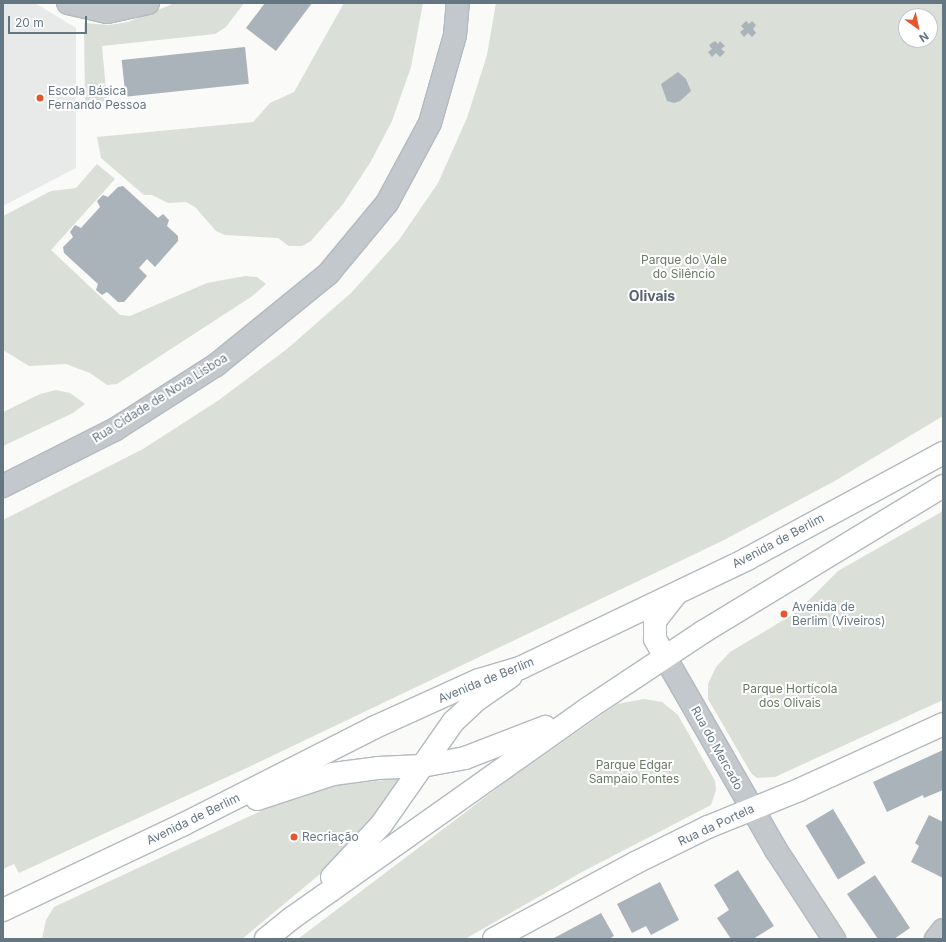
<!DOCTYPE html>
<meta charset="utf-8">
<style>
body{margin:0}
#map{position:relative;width:946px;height:942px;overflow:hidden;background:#fafaf8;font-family:Inter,sans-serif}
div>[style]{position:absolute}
.built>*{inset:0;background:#e8e9e9}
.green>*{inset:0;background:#dadfd7}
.building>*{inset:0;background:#aab3b9;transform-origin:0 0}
.roads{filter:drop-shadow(1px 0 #b3babf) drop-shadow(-1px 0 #b3babf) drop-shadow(0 1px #b3babf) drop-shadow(0 -1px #b3babf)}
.street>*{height:22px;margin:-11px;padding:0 11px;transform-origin:11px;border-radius:11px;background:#c3c8cc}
.secondary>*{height:22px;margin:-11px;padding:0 11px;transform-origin:11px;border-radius:11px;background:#fff}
.primary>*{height:22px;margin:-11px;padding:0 11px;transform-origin:11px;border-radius:11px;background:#fff}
.dots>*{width:11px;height:11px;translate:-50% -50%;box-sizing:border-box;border:2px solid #fff;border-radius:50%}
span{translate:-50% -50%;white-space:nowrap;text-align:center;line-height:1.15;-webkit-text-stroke:4px #fff;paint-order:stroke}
.poi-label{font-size:12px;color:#657683}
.left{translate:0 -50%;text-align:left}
.park-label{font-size:12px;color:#687a64}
.street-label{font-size:12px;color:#657683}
.quarter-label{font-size:14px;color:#57646e;font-weight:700}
.frame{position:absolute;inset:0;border:4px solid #657683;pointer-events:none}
.north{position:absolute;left:898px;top:8px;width:40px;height:40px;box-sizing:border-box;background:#fff;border:1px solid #c1c8cd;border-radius:50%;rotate:147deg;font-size:11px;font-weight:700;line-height:16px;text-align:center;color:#657683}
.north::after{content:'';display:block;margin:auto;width:14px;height:18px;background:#e4572e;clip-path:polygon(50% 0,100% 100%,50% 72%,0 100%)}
.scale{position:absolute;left:8px;top:16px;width:79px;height:18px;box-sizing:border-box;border:2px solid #657683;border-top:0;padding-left:5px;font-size:12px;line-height:14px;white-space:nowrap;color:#657683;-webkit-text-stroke:3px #fff;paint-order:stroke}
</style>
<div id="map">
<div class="built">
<div style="clip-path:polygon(3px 3px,35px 3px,76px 28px,76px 168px,3px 206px)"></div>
</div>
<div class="green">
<div style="clip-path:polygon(175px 3px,244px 3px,226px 27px,215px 34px,102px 46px,107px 101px,85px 103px,84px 23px,109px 25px,128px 22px)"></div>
<div style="clip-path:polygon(344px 3px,423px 3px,411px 67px,392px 121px,370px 163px,343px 204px,311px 241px,302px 246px,289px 246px,278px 238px,225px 235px,216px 231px,195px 207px,186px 202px,168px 203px,152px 195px,144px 195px,101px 158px,97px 137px,253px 122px,270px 103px,294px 92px)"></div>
<div style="clip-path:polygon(evenodd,496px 3px,943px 3px,943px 416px,833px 482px,722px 541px,253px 765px,19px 873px,14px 864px,3px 869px,3px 520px,143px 449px,219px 400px,287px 349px,351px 293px,399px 240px,438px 183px,467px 118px,487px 55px,496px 3px,906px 16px,930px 16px,930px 40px,906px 40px,906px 16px)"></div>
<div style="clip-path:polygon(97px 164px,115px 179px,51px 250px,120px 315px,130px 316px,207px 283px,245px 276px,257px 277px,266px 284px,251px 297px,117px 384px,107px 385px,90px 373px,66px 364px,29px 366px,3px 350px,3px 216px,51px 191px,76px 188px)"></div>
<div style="clip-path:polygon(56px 390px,70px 393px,85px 404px,73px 413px,3px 446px,3px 412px,40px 394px)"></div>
<div style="clip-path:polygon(943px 511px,943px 700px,775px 777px,757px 778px,751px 773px,708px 699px,708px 684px,716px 667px,730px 652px,797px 612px,838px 571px)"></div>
<div style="clip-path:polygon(644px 699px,662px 702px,678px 715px,715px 781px,716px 790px,711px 805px,582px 872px,465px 939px,298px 939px,508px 780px,617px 704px)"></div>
<div style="clip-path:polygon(404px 778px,375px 820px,343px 855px,242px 939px,42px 939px,46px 920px,54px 907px,287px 799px,328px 786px)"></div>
</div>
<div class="building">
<div style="clip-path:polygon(265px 3px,312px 3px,276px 51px,246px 28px)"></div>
<div style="clip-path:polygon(746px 21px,749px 24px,752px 21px,756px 25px,753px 29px,756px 33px,752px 37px,748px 33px,744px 37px,740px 32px,744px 29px,741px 26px)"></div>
<div style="clip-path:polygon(715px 41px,718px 44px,720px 41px,725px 46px,721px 49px,725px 52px,720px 57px,716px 53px,712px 57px,708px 52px,712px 49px,709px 45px)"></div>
<div style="left:245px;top:47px;width:37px;height:124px;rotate:84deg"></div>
<div style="clip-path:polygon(678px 72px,686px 79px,691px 91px,680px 101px,674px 103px,667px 101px,661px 84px)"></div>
<div style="clip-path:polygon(123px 186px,158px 218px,163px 214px,169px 220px,167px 226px,178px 236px,178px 241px,155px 267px,147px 259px,139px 268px,147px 276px,124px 302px,118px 302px,107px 292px,102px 295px,96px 290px,98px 284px,64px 253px,63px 247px,73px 237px,70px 232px,75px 225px,81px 228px,100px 207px,97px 201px,103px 195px,108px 197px,118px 187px)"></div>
<div style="clip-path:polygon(943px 750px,943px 790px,924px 798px,923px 795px,887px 812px,873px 782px)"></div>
<div style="left:833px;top:809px;width:63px;height:32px;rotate:59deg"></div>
<div style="clip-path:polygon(929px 815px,943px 822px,943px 878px,911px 862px,919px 846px,915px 843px)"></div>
<div style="clip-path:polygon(738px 870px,774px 926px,753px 939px,731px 939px,717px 918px,729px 910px,714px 885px)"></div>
<div style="clip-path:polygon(875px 875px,910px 928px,894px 939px,878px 939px,847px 894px)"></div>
<div style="clip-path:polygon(660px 882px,679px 920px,651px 935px,646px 926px,632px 933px,617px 904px)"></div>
<div style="clip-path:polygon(601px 913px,614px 936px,609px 939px,552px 939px)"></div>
</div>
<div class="roads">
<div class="street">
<div style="left:68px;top:3px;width:40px;rotate:13deg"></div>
<div style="left:107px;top:12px;width:42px;rotate:-12.4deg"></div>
<div style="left:3px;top:486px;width:124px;rotate:-26.8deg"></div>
<div style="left:114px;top:430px;width:121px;rotate:-32.5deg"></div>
<div style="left:216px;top:365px;width:144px;rotate:-39.1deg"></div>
<div style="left:328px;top:274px;width:92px;rotate:-50.3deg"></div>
<div style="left:387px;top:203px;width:91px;rotate:-61.7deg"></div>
<div style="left:430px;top:123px;width:91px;rotate:-74.1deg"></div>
<div style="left:455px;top:35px;width:32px;rotate:-85deg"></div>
<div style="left:665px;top:657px;width:223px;rotate:60.1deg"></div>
<div style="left:776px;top:850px;width:106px;rotate:56.9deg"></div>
<div style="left:936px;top:939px;width:11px;rotate:-52deg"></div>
</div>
<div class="secondary">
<div style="left:494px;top:939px;width:160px;rotate:-28.3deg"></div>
<div style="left:635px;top:863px;width:81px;rotate:-26.3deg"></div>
<div style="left:708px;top:827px;width:98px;rotate:-22.1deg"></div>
<div style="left:799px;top:790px;width:158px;rotate:-24.6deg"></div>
</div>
<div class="primary">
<div style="left:665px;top:657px;width:21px;rotate:-119deg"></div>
<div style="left:655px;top:639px;width:18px;rotate:-90deg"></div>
<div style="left:655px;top:621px;width:31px;rotate:-52deg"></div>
<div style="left:257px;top:799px;width:80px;rotate:-18.2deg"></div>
<div style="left:333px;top:774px;width:45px;rotate:-7.6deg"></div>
<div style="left:378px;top:768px;width:44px;rotate:-2.6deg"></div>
<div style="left:422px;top:766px;width:44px;rotate:-10.5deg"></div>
<div style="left:465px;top:758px;width:86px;rotate:-21.2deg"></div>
<div style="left:332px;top:877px;width:71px;rotate:-46.7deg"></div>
<div style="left:381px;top:825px;width:126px;rotate:-55deg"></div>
<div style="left:453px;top:722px;width:34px;rotate:-43deg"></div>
<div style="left:478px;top:699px;width:40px;rotate:-34.9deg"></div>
<div style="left:3px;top:910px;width:200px;rotate:-25.4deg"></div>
<div style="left:184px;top:824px;width:212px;rotate:-26.9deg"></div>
<div style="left:373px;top:728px;width:116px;rotate:-24.4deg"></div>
<div style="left:479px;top:680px;width:43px;rotate:-16.3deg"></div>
<div style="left:520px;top:668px;width:252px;rotate:-25.6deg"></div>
<div style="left:747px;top:559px;width:223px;rotate:-28.4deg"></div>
<div style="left:266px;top:939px;width:33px;rotate:-39deg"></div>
<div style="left:292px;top:918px;width:362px;rotate:-35.3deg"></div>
<div style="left:587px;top:709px;width:139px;rotate:-33.6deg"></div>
<div style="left:703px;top:632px;width:281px;rotate:-31.3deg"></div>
</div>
</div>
<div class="dots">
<div style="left:40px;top:98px;background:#e4572e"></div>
<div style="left:784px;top:614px;background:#e4572e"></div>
<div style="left:294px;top:837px;background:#e4572e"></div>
</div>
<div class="poi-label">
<span class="left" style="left:48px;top:98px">Escola Básica<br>Fernando Pessoa</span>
<span class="left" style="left:792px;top:614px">Avenida de<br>Berlim (Viveiros)</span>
<span class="left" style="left:302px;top:837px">Recriação</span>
</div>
<div class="park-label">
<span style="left:684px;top:267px">Parque do Vale<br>do Silêncio</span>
<span style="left:790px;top:696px">Parque Hortícola<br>dos Olivais</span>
<span style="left:634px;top:772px">Parque Edgar<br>Sampaio Fontes</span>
</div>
<div class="street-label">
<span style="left:160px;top:398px;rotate:-32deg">Rua Cidade de Nova Lisboa</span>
<span style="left:778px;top:541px;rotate:-28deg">Avenida de Berlim</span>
<span style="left:486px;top:680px;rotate:-22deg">Avenida de Berlim</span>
<span style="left:717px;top:748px;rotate:61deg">Rua do Mercado</span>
<span style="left:193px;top:819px;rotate:-26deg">Avenida de Berlim</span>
<span style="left:716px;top:825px;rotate:-25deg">Rua da Portela</span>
</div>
<div class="quarter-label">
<span style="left:652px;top:296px">Olivais</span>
</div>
<div class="frame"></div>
<div class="north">N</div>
<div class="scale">20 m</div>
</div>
